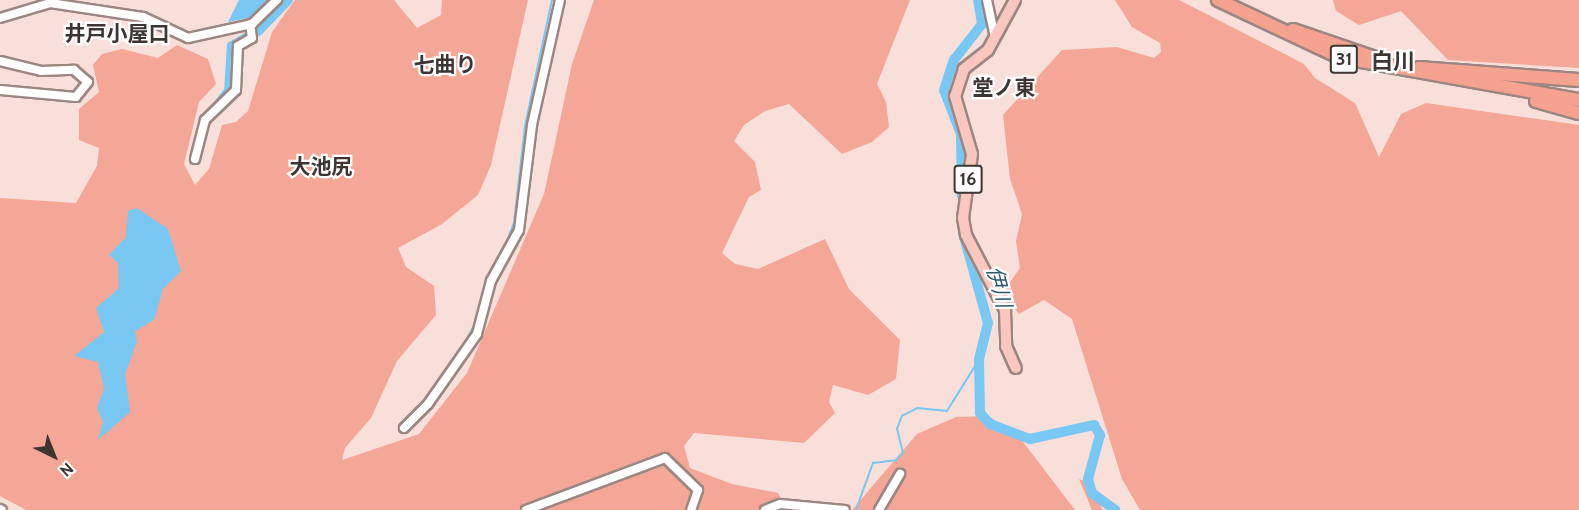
<!DOCTYPE html>
<meta charset="utf-8">
<style>
body{margin:0}
#map{position:relative;width:1579px;height:510px;overflow:hidden;background:#f8dfda;font-family:Cabin,"Noto Sans JP",sans-serif}
div>[style]{position:absolute}
.green>*{inset:0;background:#f4a797}
.water>*{inset:0;background:#79c8f3}
.stream>*{height:1.5px;margin:-0.75px;padding:0 0.75px;transform-origin:0.75px;border-radius:0.75px;background:#79c8f3}
.river>*{height:10px;margin:-5px;padding:0 5px;transform-origin:5px;border-radius:5px;background:#79c8f3}
.roads{filter:drop-shadow(2px 0 #9c8681) drop-shadow(-2px 0 #9c8681) drop-shadow(0 2px #9c8681) drop-shadow(0 -2px #9c8681)}
.minor>*{height:8px;margin:-4px;padding:0 4px;transform-origin:4px;border-radius:4px;background:#fff}
.major>*{height:10px;margin:-5px;padding:0 5px;transform-origin:5px;border-radius:5px;background:#f9c7bd}
.highway>*{height:12px;margin:-6px;padding:0 6px;transform-origin:6px;border-radius:6px;background:#f5a291}
span{translate:-50% -50%;white-space:nowrap;text-align:center;line-height:1.15;-webkit-text-stroke:4.5px #fff;paint-order:stroke}
.shield-label span{padding:2px 4px;background:#fff;border:2px solid;border-radius:4px;-webkit-text-stroke-width:0}
.shield-label{font-size:18px;color:#3e3432;font-weight:700}
.neighbourhood-label{font-size:21px;color:#3e3432;font-weight:700}
.water-label{font-size:21px;color:#2b576e;font-style:italic}
.quarter-label{font-size:22px;color:#3e3432;font-weight:700}
.north{position:absolute;left:24px;top:426px;width:60px;height:60px;-webkit-text-stroke:4px #fff;paint-order:stroke;rotate:137deg;font-size:16px;font-weight:700;line-height:24px;text-align:center;color:#3e3432}
.north::after{content:'';display:block;margin:auto;width:21px;height:27px;background:#3e3432;clip-path:polygon(50% 0,100% 100%,50% 72%,0 100%)}
</style>
<div id="map">
<div class="green">
<div style="clip-path:polygon(295px 0,394px 0,417px 28px,441px 15px,442px 0,528px 0,491px 165px,478px 195px,442px 224px,398px 248px,406px 267px,434px 286px,436px 315px,397px 361px,371px 418px,345px 448px,342px 460px,419px 434px,467px 373px,544px 194px,572px 64px,594px 0,910px 0,877px 84px,886px 102px,889px 127px,872px 142px,842px 154px,789px 104px,765px 111px,744px 125px,734px 141px,755px 162px,761px 190px,749px 197px,722px 253px,735px 264px,758px 269px,825px 239px,849px 289px,900px 340px,896px 379px,868px 395px,833px 385px,829px 402px,835px 413px,804px 443px,694px 433px,684px 446px,690px 468px,732px 484px,778px 493px,787px 510px,26px 510px,0 496px,0 198px,76px 203px,97px 166px,99px 148px,79px 140px,79px 109px,99px 92px,93px 65px,102px 54px,122px 49px,158px 58px,177px 45px,208px 59px,216px 84px,199px 102px,184px 164px,195px 185px,209px 169px,222px 125px,236px 122px,248px 111px,272px 32px)"></div>
<div style="clip-path:polygon(1115px 0,1179px 0,1304px 64px,1315px 78px,1355px 103px,1379px 157px,1401px 114px,1426px 103px,1579px 125px,1579px 510px,1140px 510px,1122px 479px,1072px 319px,1044px 300px,1019px 314px,1003px 292px,1020px 268px,1016px 241px,1022px 214px,1010px 179px,1003px 115px,1062px 50px,1117px 47px,1154px 58px,1161px 52px,1160px 43px,1132px 27px)"></div>
<div style="clip-path:polygon(1333px 0,1579px 0,1579px 68px,1448px 60px,1401px 11px,1359px 25px,1336px 11px)"></div>
<div style="clip-path:polygon(988px 416px,1017px 434px,1075px 510px,852px 510px,917px 434px,956px 417px)"></div>
<div style="clip-path:polygon(1079px 479px,1087px 482px,1103px 510px,1092px 510px)"></div>
</div>
<div class="water">
<div style="clip-path:polygon(239px 0,269px 0,254px 17px,228px 22px)"></div>
<div style="clip-path:polygon(137px 208px,168px 229px,181px 271px,163px 289px,154px 320px,135px 331px,137px 342px,125px 374px,130px 412px,98px 440px,103px 422px,97px 408px,104px 389px,98px 362px,74px 356px,104px 332px,96px 308px,119px 288px,118px 263px,109px 255px,126px 237px,128px 211px)"></div>
</div>
<div class="stream">
<div style="left:504px;top:249px;width:28px;rotate:-69deg"></div>
<div style="left:514px;top:223px;width:98px;rotate:-83.5deg"></div>
<div style="left:525px;top:126px;width:129px;rotate:-77.9deg"></div>
<div style="left:461px;top:350px;width:34px;rotate:-62deg"></div>
<div style="left:856px;top:510px;width:50px;rotate:-70.1deg"></div>
<div style="left:873px;top:463px;width:23px;rotate:-7deg"></div>
<div style="left:896px;top:460px;width:10px;rotate:-45deg"></div>
<div style="left:903px;top:453px;width:25px;rotate:-104deg"></div>
<div style="left:897px;top:429px;width:14px;rotate:-69deg"></div>
<div style="left:902px;top:416px;width:18px;rotate:-27deg"></div>
<div style="left:918px;top:408px;width:29px;rotate:6deg"></div>
<div style="left:947px;top:411px;width:60px;rotate:-57.9deg"></div>
</div>
<div class="river">
<div style="left:221px;top:101px;width:13px;rotate:-51deg"></div>
<div style="left:229px;top:91px;width:45px;rotate:-86.2deg"></div>
<div style="left:232px;top:46px;width:30px;rotate:-30deg"></div>
<div style="left:258px;top:31px;width:43px;rotate:-45.9deg"></div>
<div style="left:962px;top:196px;width:62px;rotate:-90.9deg"></div>
<div style="left:961px;top:134px;width:47px;rotate:-111.1deg"></div>
<div style="left:944px;top:90px;width:32px;rotate:-72deg"></div>
<div style="left:954px;top:60px;width:46px;rotate:-52.1deg"></div>
<div style="left:982px;top:24px;width:24px;rotate:-99deg"></div>
<div style="left:963px;top:233px;width:93px;rotate:74.5deg"></div>
<div style="left:988px;top:323px;width:38px;rotate:104deg"></div>
<div style="left:979px;top:360px;width:53px;rotate:88.9deg"></div>
<div style="left:980px;top:413px;width:15px;rotate:48deg"></div>
<div style="left:990px;top:424px;width:43px;rotate:20.6deg"></div>
<div style="left:1030px;top:439px;width:66px;rotate:-12.3deg"></div>
<div style="left:1094px;top:425px;width:12px;rotate:59deg"></div>
<div style="left:1100px;top:435px;width:46px;rotate:105.3deg"></div>
<div style="left:1088px;top:479px;width:15px;rotate:74deg"></div>
<div style="left:1092px;top:493px;width:29px;rotate:36deg"></div>
</div>
<div class="roads">
<div class="minor">
<div style="left:987px;top:0;width:34px;rotate:78deg"></div>
<div style="left:0;top:18px;width:52px;rotate:-16.7deg"></div>
<div style="left:50px;top:3px;width:94px;rotate:8.6deg"></div>
<div style="left:143px;top:17px;width:50px;rotate:25deg"></div>
<div style="left:188px;top:38px;width:66px;rotate:-12.3deg"></div>
<div style="left:252px;top:24px;width:35px;rotate:-44deg"></div>
<div style="left:0;top:61px;width:42px;rotate:13.7deg"></div>
<div style="left:41px;top:71px;width:33px;rotate:-2deg"></div>
<div style="left:74px;top:70px;width:18px;rotate:41deg"></div>
<div style="left:88px;top:82px;width:19px;rotate:129deg"></div>
<div style="left:76px;top:97px;width:76px;rotate:-174.7deg"></div>
<div style="left:195px;top:159px;width:40px;rotate:-75.6deg"></div>
<div style="left:205px;top:120px;width:43px;rotate:-44.1deg"></div>
<div style="left:236px;top:90px;width:44px;rotate:-87.4deg"></div>
<div style="left:238px;top:46px;width:16px;rotate:-30deg"></div>
<div style="left:252px;top:38px;width:14px;rotate:-98deg"></div>
<div style="left:404px;top:428px;width:34px;rotate:-45deg"></div>
<div style="left:428px;top:404px;width:85px;rotate:-55deg"></div>
<div style="left:477px;top:334px;width:55px;rotate:-75.2deg"></div>
<div style="left:491px;top:281px;width:58px;rotate:-61.2deg"></div>
<div style="left:519px;top:230px;width:106px;rotate:-82.9deg"></div>
<div style="left:532px;top:125px;width:128px;rotate:-77.4deg"></div>
<div style="left:0;top:509px;width:2px;rotate:27deg"></div>
<div style="left:526px;top:510px;width:148px;rotate:-20.5deg"></div>
<div style="left:665px;top:458px;width:46px;rotate:44.1deg"></div>
<div style="left:698px;top:490px;width:21px;rotate:109deg"></div>
<div style="left:765px;top:510px;width:16px;rotate:-22deg"></div>
<div style="left:780px;top:504px;width:65px;rotate:5.3deg"></div>
<div style="left:879px;top:510px;width:42px;rotate:-59.7deg"></div>
</div>
<div class="major">
<div style="left:1015px;top:0;width:57px;rotate:118.4deg"></div>
<div style="left:988px;top:50px;width:31px;rotate:142deg"></div>
<div style="left:964px;top:69px;width:28px;rotate:108deg"></div>
<div style="left:955px;top:96px;width:60px;rotate:73.7deg"></div>
<div style="left:972px;top:154px;width:65px;rotate:98deg"></div>
<div style="left:963px;top:218px;width:17px;rotate:80deg"></div>
<div style="left:966px;top:235px;width:85px;rotate:62.5deg"></div>
<div style="left:1005px;top:310px;width:36px;rotate:88deg"></div>
<div style="left:1006px;top:346px;width:24px;rotate:66deg"></div>
</div>
<div class="highway">
<div style="left:1218px;top:0;width:134px;rotate:25.2deg"></div>
<div style="left:1339px;top:57px;width:244px;rotate:10.2deg"></div>
<div style="left:1293px;top:30px;width:96px;rotate:18.8deg"></div>
<div style="left:1419px;top:68px;width:160px;rotate:4.3deg"></div>
<div style="left:1536px;top:101px;width:45px;rotate:15.6deg"></div>
</div>
</div>
<div class="shield-label">
<span style="left:1344px;top:59px">31</span>
<span style="left:968px;top:179px">16</span>
</div>
<div class="neighbourhood-label">
<span style="left:117px;top:34px">井戸小屋口</span>
<span style="left:445px;top:65px">七曲り</span>
<span style="left:1004px;top:88px">堂ノ東</span>
<span style="left:321px;top:167px">大池尻</span>
</div>
<div class="water-label">
<span style="left:999px;top:287px;rotate:75deg">伊川</span>
</div>
<div class="quarter-label">
<span style="left:1393px;top:62px">白川</span>
</div>
<div class="north">N</div>
</div>
